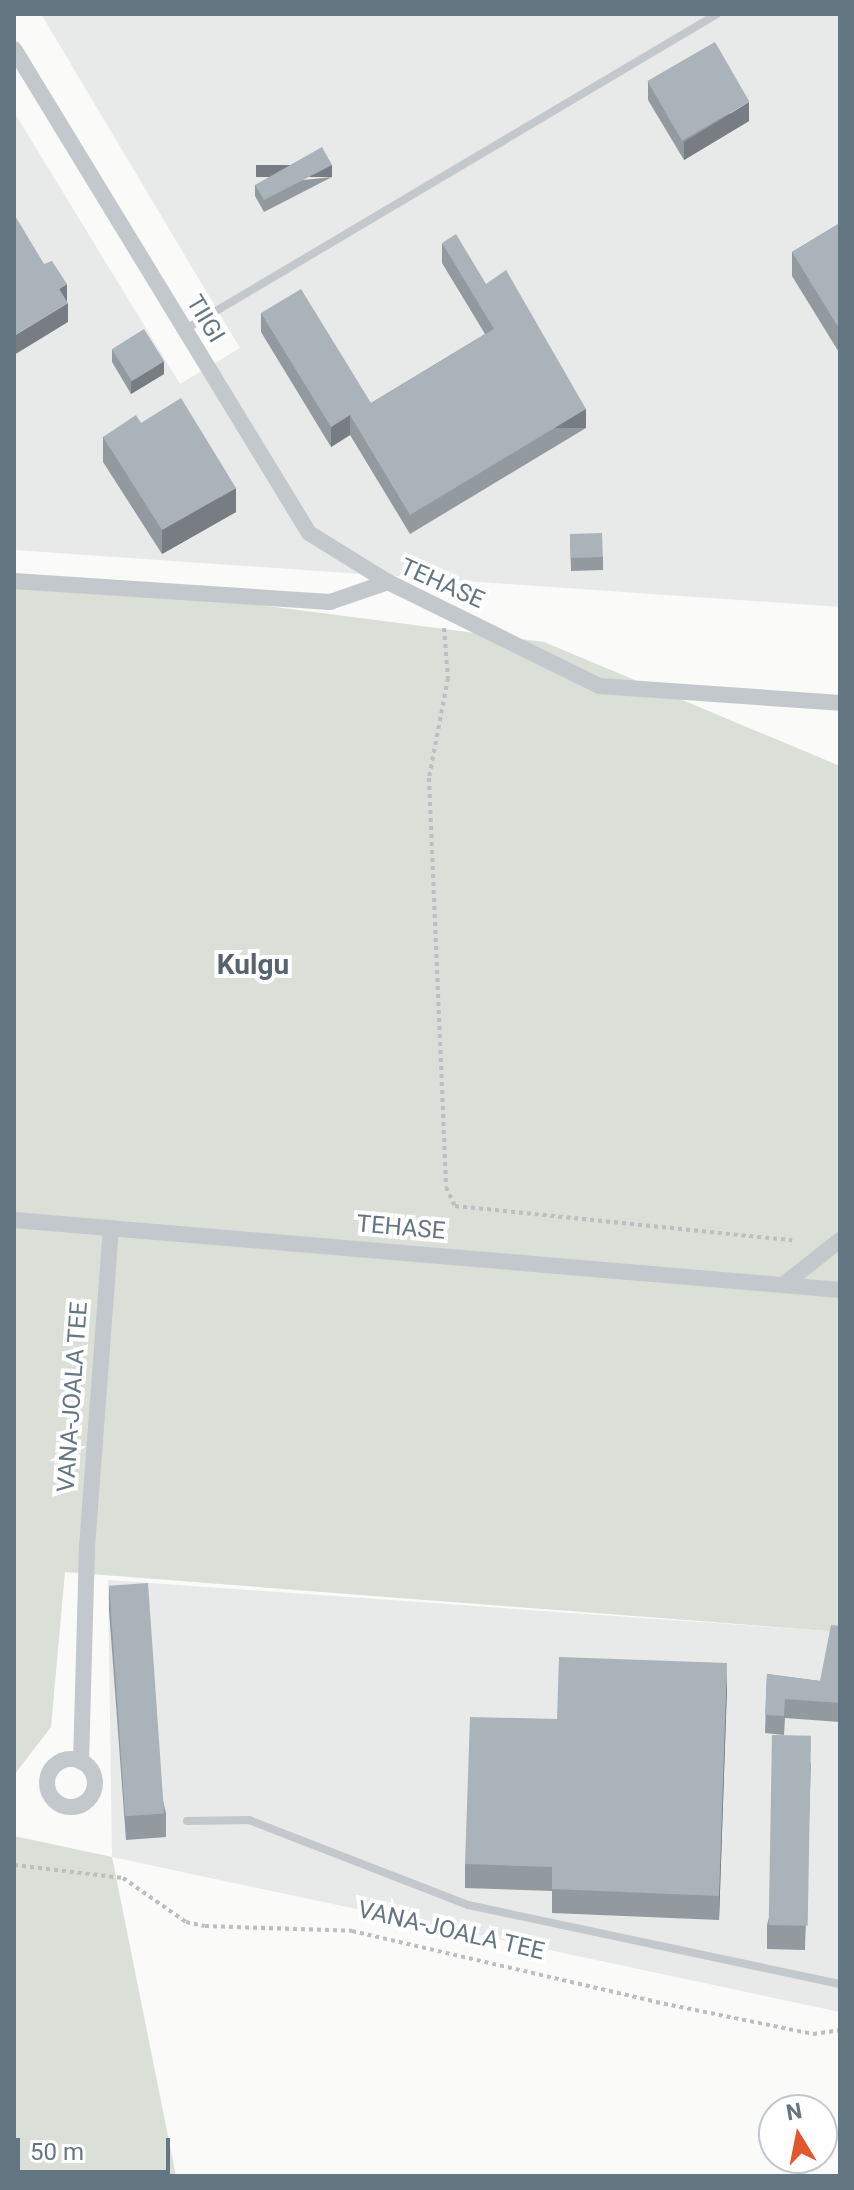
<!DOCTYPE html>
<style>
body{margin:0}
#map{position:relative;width:854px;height:2190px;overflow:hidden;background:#fafaf8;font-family:Roboto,sans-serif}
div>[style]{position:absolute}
.built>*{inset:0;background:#e8e9e9}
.green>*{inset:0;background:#dadfd7}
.path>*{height:4px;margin-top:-2px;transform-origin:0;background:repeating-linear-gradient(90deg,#bbbfc2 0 4px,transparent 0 8px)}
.lane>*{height:8px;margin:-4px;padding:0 4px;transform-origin:4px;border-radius:4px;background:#c3c8cc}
.street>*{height:16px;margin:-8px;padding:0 8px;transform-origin:8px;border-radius:8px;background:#c3c8cc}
.street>.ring{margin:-8px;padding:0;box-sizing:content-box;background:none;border:16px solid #c3c8cc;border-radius:50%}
.wall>*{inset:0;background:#929a9f}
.shaded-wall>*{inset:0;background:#777d82;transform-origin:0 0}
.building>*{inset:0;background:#aab3b9;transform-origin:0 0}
span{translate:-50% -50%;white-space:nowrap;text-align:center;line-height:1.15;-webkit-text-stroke:8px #fff;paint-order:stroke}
.street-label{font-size:24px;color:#657683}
.quarter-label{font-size:28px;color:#57646e;font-weight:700}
.frame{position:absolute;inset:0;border:16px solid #657683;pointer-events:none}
.north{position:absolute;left:758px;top:2094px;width:80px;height:80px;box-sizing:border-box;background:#fff;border:2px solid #c1c8cd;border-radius:50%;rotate:350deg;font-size:22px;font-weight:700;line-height:32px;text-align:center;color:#657683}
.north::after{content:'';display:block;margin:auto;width:28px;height:36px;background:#e4572e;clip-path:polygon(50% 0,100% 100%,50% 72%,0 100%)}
.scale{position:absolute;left:16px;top:2138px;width:154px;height:36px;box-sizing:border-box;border:4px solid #657683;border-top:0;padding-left:10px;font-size:24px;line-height:28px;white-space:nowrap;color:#657683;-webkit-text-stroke:6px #fff;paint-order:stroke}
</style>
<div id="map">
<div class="built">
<div style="clip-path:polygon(41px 14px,840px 14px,840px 607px,14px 550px,14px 112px,180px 384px,240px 348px)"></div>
<div style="clip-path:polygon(108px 1580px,840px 1632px,840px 2012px,112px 1857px)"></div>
</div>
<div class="green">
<div style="clip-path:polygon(14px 573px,544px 642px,840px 766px,840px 1632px,65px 1572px,51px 1727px,14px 1775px)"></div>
<div style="clip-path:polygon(14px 1836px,112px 1857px,176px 2176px,14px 2176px)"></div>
</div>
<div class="path">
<div style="left:444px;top:628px;width:50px;rotate:85.4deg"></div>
<div style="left:448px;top:678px;width:102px;rotate:100.8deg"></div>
<div style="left:429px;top:778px;width:409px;rotate:87.6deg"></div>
<div style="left:446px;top:1187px;width:21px;rotate:65deg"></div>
<div style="left:455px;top:1206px;width:339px;rotate:5.8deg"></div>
<div style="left:14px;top:1865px;width:110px;rotate:6.8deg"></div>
<div style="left:123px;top:1878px;width:77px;rotate:34.9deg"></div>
<div style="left:186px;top:1922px;width:19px;rotate:12deg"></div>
<div style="left:205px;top:1926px;width:147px;rotate:1.9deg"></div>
<div style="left:352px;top:1931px;width:312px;rotate:13.1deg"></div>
<div style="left:656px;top:2002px;width:160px;rotate:11.5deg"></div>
<div style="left:813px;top:2034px;width:27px;rotate:-8deg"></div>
</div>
<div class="lane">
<div style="left:184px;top:330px;width:620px;rotate:-30.66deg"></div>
<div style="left:187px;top:1821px;width:62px;rotate:-0.9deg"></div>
<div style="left:249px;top:1820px;width:235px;rotate:21.2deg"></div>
<div style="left:468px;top:1905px;width:380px;rotate:12deg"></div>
</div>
<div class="street">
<div style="left:14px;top:49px;width:567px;rotate:58.64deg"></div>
<div style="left:309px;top:533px;width:93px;rotate:31.8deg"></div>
<div style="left:14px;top:581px;width:317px;rotate:3.8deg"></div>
<div style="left:330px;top:602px;width:61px;rotate:-19deg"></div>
<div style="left:388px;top:582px;width:235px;rotate:26.2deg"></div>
<div style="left:599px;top:686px;width:242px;rotate:4deg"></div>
<div style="left:14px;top:1220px;width:829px;rotate:4.84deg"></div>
<div style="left:783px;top:1285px;width:73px;rotate:-38.3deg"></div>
<div class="ring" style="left:47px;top:1759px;width:32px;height:32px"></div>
<div style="left:81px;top:1762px;width:215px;rotate:-88.4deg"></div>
<div style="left:87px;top:1547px;width:320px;rotate:-85.7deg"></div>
</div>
<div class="wall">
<div style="clip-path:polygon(648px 82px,749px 121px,684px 160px,648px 100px)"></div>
<div style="clip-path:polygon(332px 177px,264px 212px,255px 196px,255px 185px)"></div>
<div style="clip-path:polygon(840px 223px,840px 354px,792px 276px,792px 252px)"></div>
<div style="clip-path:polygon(442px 243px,486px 284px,586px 428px,410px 534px,350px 435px,331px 447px,261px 332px,261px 313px,371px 403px,485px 334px,442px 263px)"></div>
<div style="clip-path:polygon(112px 349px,164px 374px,131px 394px,112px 362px)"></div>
<div style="clip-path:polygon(141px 423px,236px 512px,162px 554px,103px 462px,103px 437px)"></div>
<div style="clip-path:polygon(570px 535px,603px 557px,603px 570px,571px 571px)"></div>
<div style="clip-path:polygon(109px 1586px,166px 1813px,166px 1837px,126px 1840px,109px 1610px)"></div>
<div style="clip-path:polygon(840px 1626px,840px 1722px,785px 1718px,784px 1735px,765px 1733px,767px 1674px,820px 1681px)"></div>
<div style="clip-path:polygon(727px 1687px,719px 1920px,552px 1913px,552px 1891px,465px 1888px,465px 1864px,557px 1719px)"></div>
<div style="clip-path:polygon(811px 1761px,805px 1950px,767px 1949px,767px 1925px)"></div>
</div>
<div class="shaded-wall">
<div style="clip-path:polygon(749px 102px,749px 121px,684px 160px,684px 142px)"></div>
<div style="left:332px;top:165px;width:12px;height:76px;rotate:90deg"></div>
<div style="clip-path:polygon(67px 284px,67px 303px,59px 289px)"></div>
<div style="clip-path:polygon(68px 303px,68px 322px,14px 355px,14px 336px)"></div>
<div style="clip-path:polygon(164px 361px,164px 374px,131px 394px,131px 381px)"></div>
<div style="left:586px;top:409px;width:19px;height:205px;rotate:90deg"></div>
<div style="clip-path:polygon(350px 415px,350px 435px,331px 447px,331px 427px)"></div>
<div style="clip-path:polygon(236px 488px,236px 512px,162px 554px,162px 530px)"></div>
<div style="clip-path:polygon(727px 1663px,727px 1687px,719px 1920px,719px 1896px)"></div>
</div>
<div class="building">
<div style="left:715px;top:42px;width:69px;height:78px;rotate:60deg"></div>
<div style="clip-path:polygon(322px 147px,332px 165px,264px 200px,255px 185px)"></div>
<div style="clip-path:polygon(14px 214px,44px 264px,52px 261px,67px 284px,59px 289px,68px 303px,14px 336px)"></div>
<div style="clip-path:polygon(840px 223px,840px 330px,792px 252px)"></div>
<div style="clip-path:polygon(456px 234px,486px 284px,506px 270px,586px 409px,410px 515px,350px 415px,331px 427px,261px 313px,301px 289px,371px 403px,494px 329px,442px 243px)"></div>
<div style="left:144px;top:329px;width:38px;height:38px;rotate:58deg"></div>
<div style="clip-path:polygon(181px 398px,236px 488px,162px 530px,103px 437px,136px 415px,141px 423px)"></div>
<div style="left:602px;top:533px;width:24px;height:32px;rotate:88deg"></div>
<div style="left:148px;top:1583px;width:231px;height:39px;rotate:86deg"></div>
<div style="clip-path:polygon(831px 1625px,840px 1626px,840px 1703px,785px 1699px,784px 1716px,765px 1715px,767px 1674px,820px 1681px)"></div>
<div style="clip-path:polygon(559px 1657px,727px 1663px,719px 1896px,552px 1889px,552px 1867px,465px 1864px,470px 1717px,557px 1719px)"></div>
<div style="left:772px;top:1735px;width:39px;height:190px;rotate:1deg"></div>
</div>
<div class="street-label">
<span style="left:205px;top:319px;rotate:59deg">TIIGI</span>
<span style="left:442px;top:584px;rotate:24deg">TEHASE</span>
<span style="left:401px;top:1228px;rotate:5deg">TEHASE</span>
<span style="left:73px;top:1397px;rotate:-86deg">VANA-JOALA TEE</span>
<span style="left:451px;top:1931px;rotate:13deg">VANA-JOALA TEE</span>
</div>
<div class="quarter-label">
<span style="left:253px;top:965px">Kulgu</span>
</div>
<div class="frame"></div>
<div class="north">N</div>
<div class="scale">50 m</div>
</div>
